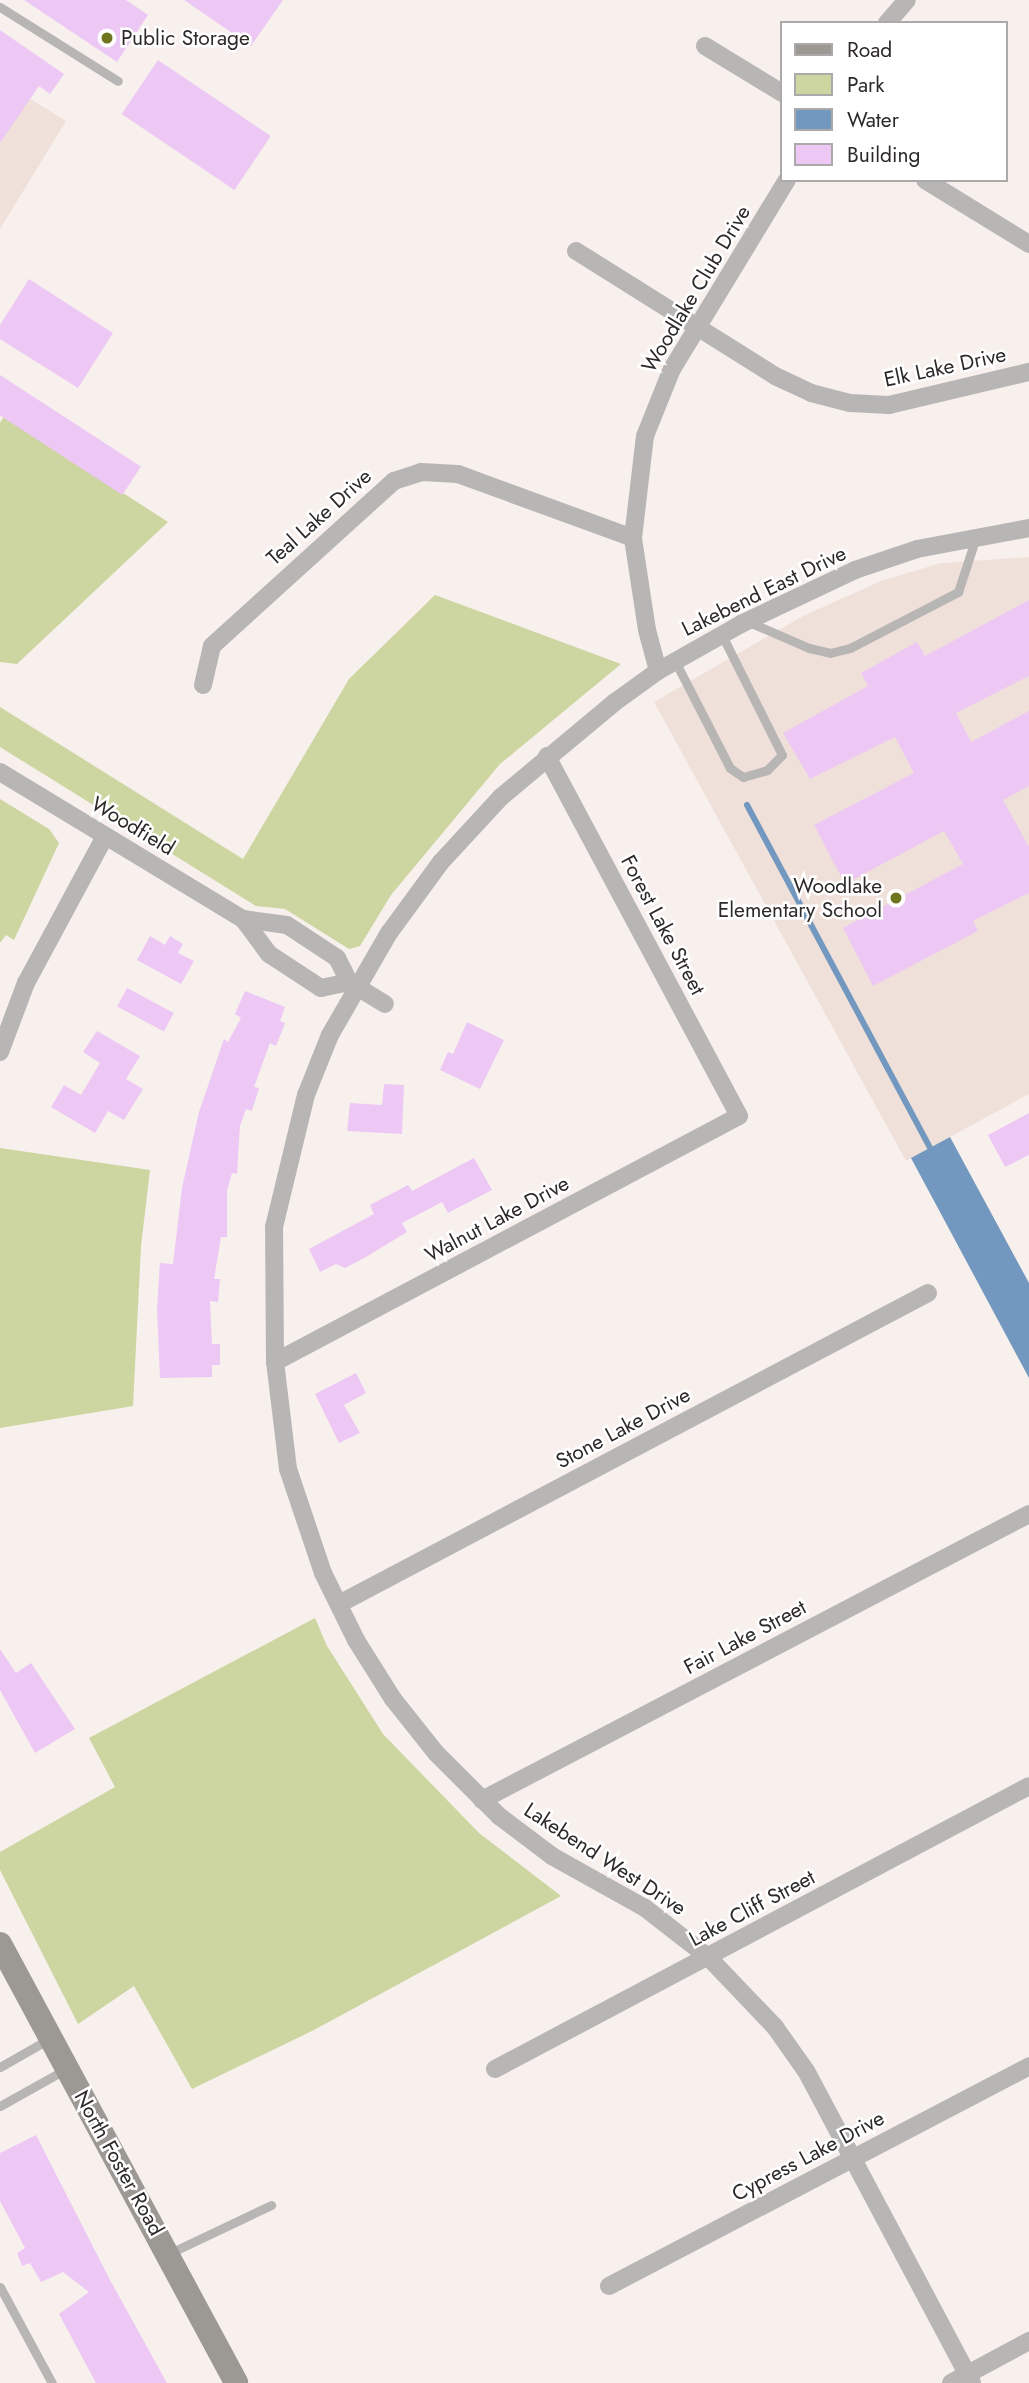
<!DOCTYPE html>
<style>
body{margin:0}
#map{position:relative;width:1029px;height:2383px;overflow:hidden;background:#f8f0ed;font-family:Jost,sans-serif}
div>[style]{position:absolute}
.built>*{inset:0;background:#f0e0da}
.green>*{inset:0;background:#cdd5a1}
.water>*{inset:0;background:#7298bf}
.stream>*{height:6px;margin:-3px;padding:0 3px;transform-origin:3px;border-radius:3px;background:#7298bf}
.building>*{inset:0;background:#edc8f5;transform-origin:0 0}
.lane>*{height:9px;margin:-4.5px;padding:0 4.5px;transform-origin:4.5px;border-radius:4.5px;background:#b8b6b4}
.street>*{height:18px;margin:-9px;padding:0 9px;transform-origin:9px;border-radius:9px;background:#b8b6b4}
.secondary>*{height:24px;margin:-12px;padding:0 12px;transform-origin:12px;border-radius:12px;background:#9c9995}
.dots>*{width:19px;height:19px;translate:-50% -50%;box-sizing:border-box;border:4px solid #fff;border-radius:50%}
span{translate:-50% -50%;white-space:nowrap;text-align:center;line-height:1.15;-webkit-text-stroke:5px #fff;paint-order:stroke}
.poi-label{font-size:21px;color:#2c2928}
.left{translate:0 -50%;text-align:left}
.right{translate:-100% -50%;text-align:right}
.street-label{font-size:21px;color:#2c2928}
.legend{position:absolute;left:780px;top:21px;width:228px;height:161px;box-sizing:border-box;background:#fff;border:2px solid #aba9a9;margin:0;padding:9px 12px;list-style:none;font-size:21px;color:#2c2928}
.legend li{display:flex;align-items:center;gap:14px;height:35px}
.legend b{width:35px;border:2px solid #aba9a9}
</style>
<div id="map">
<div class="built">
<div style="clip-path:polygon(0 80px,66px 121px,0 229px)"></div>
<div style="clip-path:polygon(1029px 557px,1029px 1094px,906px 1161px,654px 702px,803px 616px,881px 581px,941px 563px)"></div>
</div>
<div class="green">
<div style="clip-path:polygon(4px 416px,168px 522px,17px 664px,0 662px,0 423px)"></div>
<div style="clip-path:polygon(435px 595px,621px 664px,500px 764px,391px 895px,360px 946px,349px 949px,285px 909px,256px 906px,0 747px,0 707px,243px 859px,349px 679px)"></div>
<div style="clip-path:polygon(0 799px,49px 829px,59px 843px,14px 940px,6px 935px,0 943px)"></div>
<div style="clip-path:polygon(0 1148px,150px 1170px,141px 1246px,133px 1406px,0 1428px)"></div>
<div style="clip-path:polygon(315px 1618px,327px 1646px,383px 1734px,479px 1833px,561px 1896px,312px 2031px,192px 2089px,134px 1986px,78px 2024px,0 1870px,0 1852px,115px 1787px,89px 1738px)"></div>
</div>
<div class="water">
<div style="clip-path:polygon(950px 1137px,1029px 1283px,1029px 1378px,911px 1158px)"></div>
</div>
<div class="stream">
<div style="left:747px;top:805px;width:395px;rotate:61.9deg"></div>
</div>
<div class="building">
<div style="clip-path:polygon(24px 0,126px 0,148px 15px,117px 62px)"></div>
<div style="clip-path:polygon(184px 0,283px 0,251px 46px)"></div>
<div style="clip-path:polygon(0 30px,64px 74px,50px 94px,39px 86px,0 143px)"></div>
<div style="left:158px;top:60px;width:136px;height:65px;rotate:34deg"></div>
<div style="clip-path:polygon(29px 279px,113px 333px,78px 388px,0 339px,0 325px)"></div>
<div style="left:0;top:375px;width:168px;height:34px;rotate:33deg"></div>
<div style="clip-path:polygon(1029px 600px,1029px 676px,956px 713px,971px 742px,1029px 711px,1029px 786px,1003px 800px,1029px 847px,1029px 893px,973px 921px,978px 931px,873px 986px,843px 928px,963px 864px,944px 831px,845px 884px,814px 825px,914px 773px,895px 737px,810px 779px,783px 733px,868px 686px,861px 673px,917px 642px,925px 656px)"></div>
<div style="clip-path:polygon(150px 936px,165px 945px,170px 936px,183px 944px,178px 953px,194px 961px,181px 984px,137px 960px)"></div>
<div style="left:127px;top:988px;width:53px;height:21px;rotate:28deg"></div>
<div style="clip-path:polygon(245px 991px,285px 1007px,280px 1021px,285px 1023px,276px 1046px,270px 1043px,254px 1087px,259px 1088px,252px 1111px,246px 1109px,240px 1126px,237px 1174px,232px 1173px,227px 1191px,227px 1237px,221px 1237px,214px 1279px,220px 1279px,218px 1302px,210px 1301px,212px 1344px,220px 1344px,220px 1365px,212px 1365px,212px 1377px,160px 1378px,157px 1309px,160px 1263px,173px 1264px,182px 1188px,199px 1112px,224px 1039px,228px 1042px,241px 1018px,235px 1014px)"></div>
<div style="clip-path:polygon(467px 1022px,504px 1040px,480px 1089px,440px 1070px,448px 1052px,453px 1054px)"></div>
<div style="clip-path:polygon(97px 1031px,140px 1056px,126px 1079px,143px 1089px,124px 1120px,108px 1111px,95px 1133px,51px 1107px,64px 1085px,81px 1095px,100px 1063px,83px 1052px)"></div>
<div style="clip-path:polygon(384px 1084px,404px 1085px,402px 1134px,347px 1131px,350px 1103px,382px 1105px)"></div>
<div style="clip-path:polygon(1029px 1113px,1029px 1155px,1005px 1167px,988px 1135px)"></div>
<div style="clip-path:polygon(474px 1158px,492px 1190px,448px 1213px,442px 1202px,402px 1223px,407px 1232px,366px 1257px,345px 1268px,336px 1264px,320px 1272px,309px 1249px,374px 1214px,370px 1205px,408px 1185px,412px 1191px)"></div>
<div style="clip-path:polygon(356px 1373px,366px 1393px,344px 1405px,360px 1433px,339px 1443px,315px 1394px)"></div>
<div style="clip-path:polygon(0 1649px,16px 1673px,31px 1663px,75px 1729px,35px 1753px,0 1690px)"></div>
<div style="clip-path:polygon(36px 2135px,110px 2280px,167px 2383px,96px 2383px,59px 2314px,89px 2292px,63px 2272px,41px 2282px,30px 2263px,22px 2266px,17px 2253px,25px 2248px,0 2201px,0 2153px)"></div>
</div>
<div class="lane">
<div style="left:0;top:7px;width:139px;rotate:32.1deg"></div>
<div style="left:749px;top:622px;width:65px;rotate:23.4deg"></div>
<div style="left:809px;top:648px;width:22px;rotate:13deg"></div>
<div style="left:830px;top:653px;width:21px;rotate:-14deg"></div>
<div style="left:850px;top:648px;width:122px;rotate:-27.4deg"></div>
<div style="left:958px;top:592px;width:58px;rotate:-71.9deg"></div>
<div style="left:675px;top:661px;width:120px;rotate:62.8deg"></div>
<div style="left:730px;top:768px;width:16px;rotate:35deg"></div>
<div style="left:743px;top:777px;width:25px;rotate:-16deg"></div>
<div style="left:767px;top:770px;width:21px;rotate:-45deg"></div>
<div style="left:782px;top:755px;width:134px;rotate:-116.6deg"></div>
<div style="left:0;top:2067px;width:56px;rotate:-29.7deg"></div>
<div style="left:0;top:2106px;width:76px;rotate:-29.3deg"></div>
<div style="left:170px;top:2253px;width:112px;rotate:-25.4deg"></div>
<div style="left:0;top:2287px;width:109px;rotate:61.6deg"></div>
</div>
<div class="street">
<div style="left:887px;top:23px;width:30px;rotate:-49deg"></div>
<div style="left:705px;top:46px;width:90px;rotate:31.4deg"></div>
<div style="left:925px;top:180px;width:122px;rotate:31.6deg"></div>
<div style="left:576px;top:251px;width:235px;rotate:32.1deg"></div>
<div style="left:775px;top:376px;width:40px;rotate:25deg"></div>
<div style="left:811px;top:393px;width:40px;rotate:14.4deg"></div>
<div style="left:850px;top:403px;width:39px;rotate:3deg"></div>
<div style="left:889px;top:405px;width:144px;rotate:-13.3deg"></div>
<div style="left:658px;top:671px;width:42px;rotate:-105deg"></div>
<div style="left:647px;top:630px;width:93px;rotate:-98.7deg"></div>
<div style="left:633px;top:538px;width:103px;rotate:-83.3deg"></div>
<div style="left:645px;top:436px;width:72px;rotate:-68.1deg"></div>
<div style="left:672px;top:369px;width:221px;rotate:-58.7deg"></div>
<div style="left:203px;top:685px;width:40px;rotate:-77deg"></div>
<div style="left:212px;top:646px;width:246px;rotate:-42.2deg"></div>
<div style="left:394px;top:481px;width:28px;rotate:-18deg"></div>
<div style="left:421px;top:472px;width:37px;rotate:3deg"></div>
<div style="left:458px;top:474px;width:186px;rotate:20.1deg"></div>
<div style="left:0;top:772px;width:284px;rotate:31.2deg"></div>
<div style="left:243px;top:919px;width:44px;rotate:53.4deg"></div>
<div style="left:269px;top:954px;width:62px;rotate:33.2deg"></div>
<div style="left:321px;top:988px;width:29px;rotate:-12deg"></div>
<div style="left:243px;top:919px;width:44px;rotate:7.8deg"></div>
<div style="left:287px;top:925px;width:60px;rotate:33.4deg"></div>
<div style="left:337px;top:958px;width:27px;rotate:63deg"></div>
<div style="left:349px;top:982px;width:42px;rotate:31.4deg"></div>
<div style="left:0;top:1052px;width:74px;rotate:-69.4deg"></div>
<div style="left:26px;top:983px;width:167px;rotate:-61.7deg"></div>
<div style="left:275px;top:1362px;width:525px;rotate:-27.93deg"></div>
<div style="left:739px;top:1116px;width:408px;rotate:-118.1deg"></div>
<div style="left:339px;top:1604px;width:666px;rotate:-27.83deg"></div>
<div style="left:482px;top:1800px;width:617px;rotate:-27.6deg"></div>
<div style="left:495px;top:2069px;width:604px;rotate:-27.92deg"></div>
<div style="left:609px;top:2286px;width:474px;rotate:-27.6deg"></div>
<div style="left:951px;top:2383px;width:89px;rotate:-28.3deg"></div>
<div style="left:972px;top:2383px;width:353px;rotate:-118deg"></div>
<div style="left:806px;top:2071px;width:54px;rotate:-125.2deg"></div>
<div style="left:775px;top:2027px;width:97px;rotate:-133.7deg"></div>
<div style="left:708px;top:1957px;width:80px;rotate:-142.1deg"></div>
<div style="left:645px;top:1908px;width:107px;rotate:-150.8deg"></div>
<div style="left:552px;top:1856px;width:66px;rotate:-143deg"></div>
<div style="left:499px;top:1816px;width:89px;rotate:-135deg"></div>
<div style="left:436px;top:1753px;width:69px;rotate:-128.5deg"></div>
<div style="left:393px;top:1699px;width:70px;rotate:-122.1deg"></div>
<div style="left:356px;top:1640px;width:75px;rotate:-116.2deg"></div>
<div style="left:323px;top:1573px;width:110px;rotate:-108.6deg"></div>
<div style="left:288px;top:1469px;width:108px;rotate:-96.9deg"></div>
<div style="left:275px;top:1362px;width:135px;rotate:-90.4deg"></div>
<div style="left:274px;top:1227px;width:136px;rotate:-76.4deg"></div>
<div style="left:306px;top:1095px;width:65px;rotate:-68.2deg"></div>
<div style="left:330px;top:1035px;width:118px;rotate:-60deg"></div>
<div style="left:389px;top:933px;width:88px;rotate:-53.8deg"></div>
<div style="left:441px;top:862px;width:88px;rotate:-47.3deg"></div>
<div style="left:501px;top:797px;width:148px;rotate:-39.8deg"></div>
<div style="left:615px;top:702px;width:53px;rotate:-35.8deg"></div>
<div style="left:658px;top:671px;width:95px;rotate:-29.5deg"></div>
<div style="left:741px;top:624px;width:126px;rotate:-25.3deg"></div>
<div style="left:855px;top:570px;width:65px;rotate:-18.7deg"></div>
<div style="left:917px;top:549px;width:114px;rotate:-10.6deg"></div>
</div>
<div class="secondary">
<div style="left:0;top:1944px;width:498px;rotate:61.7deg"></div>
</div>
<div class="dots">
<div style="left:107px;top:38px;background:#6e751e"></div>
<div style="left:896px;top:898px;background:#6e751e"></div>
</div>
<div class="poi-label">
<span class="left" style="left:121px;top:38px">Public Storage</span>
<span class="right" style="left:882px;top:898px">Woodlake<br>Elementary School</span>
</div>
<div class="street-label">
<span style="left:696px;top:289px;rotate:-59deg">Woodlake Club Drive</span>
<span style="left:945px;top:367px;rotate:-12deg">Elk Lake Drive</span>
<span style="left:319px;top:517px;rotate:-42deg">Teal Lake Drive</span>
<span style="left:764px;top:591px;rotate:-26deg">Lakebend East Drive</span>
<span style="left:133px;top:826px;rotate:31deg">Woodfield</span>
<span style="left:663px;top:925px;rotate:62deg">Forest Lake Street</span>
<span style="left:497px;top:1219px;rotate:-28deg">Walnut Lake Drive</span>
<span style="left:623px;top:1428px;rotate:-28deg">Stone Lake Drive</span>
<span style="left:745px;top:1637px;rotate:-28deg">Fair Lake Street</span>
<span style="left:605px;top:1859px;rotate:33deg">Lakebend West Drive</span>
<span style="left:752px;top:1908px;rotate:-28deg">Lake Cliff Street</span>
<span style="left:808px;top:2156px;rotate:-28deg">Cypress Lake Drive</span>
<span style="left:119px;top:2163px;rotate:61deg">North Foster Road</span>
</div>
<ul class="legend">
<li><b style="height:9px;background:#9c9995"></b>Road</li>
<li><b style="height:19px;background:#cdd5a1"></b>Park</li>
<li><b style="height:19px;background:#7298bf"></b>Water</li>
<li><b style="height:19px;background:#edc8f5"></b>Building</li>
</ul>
</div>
